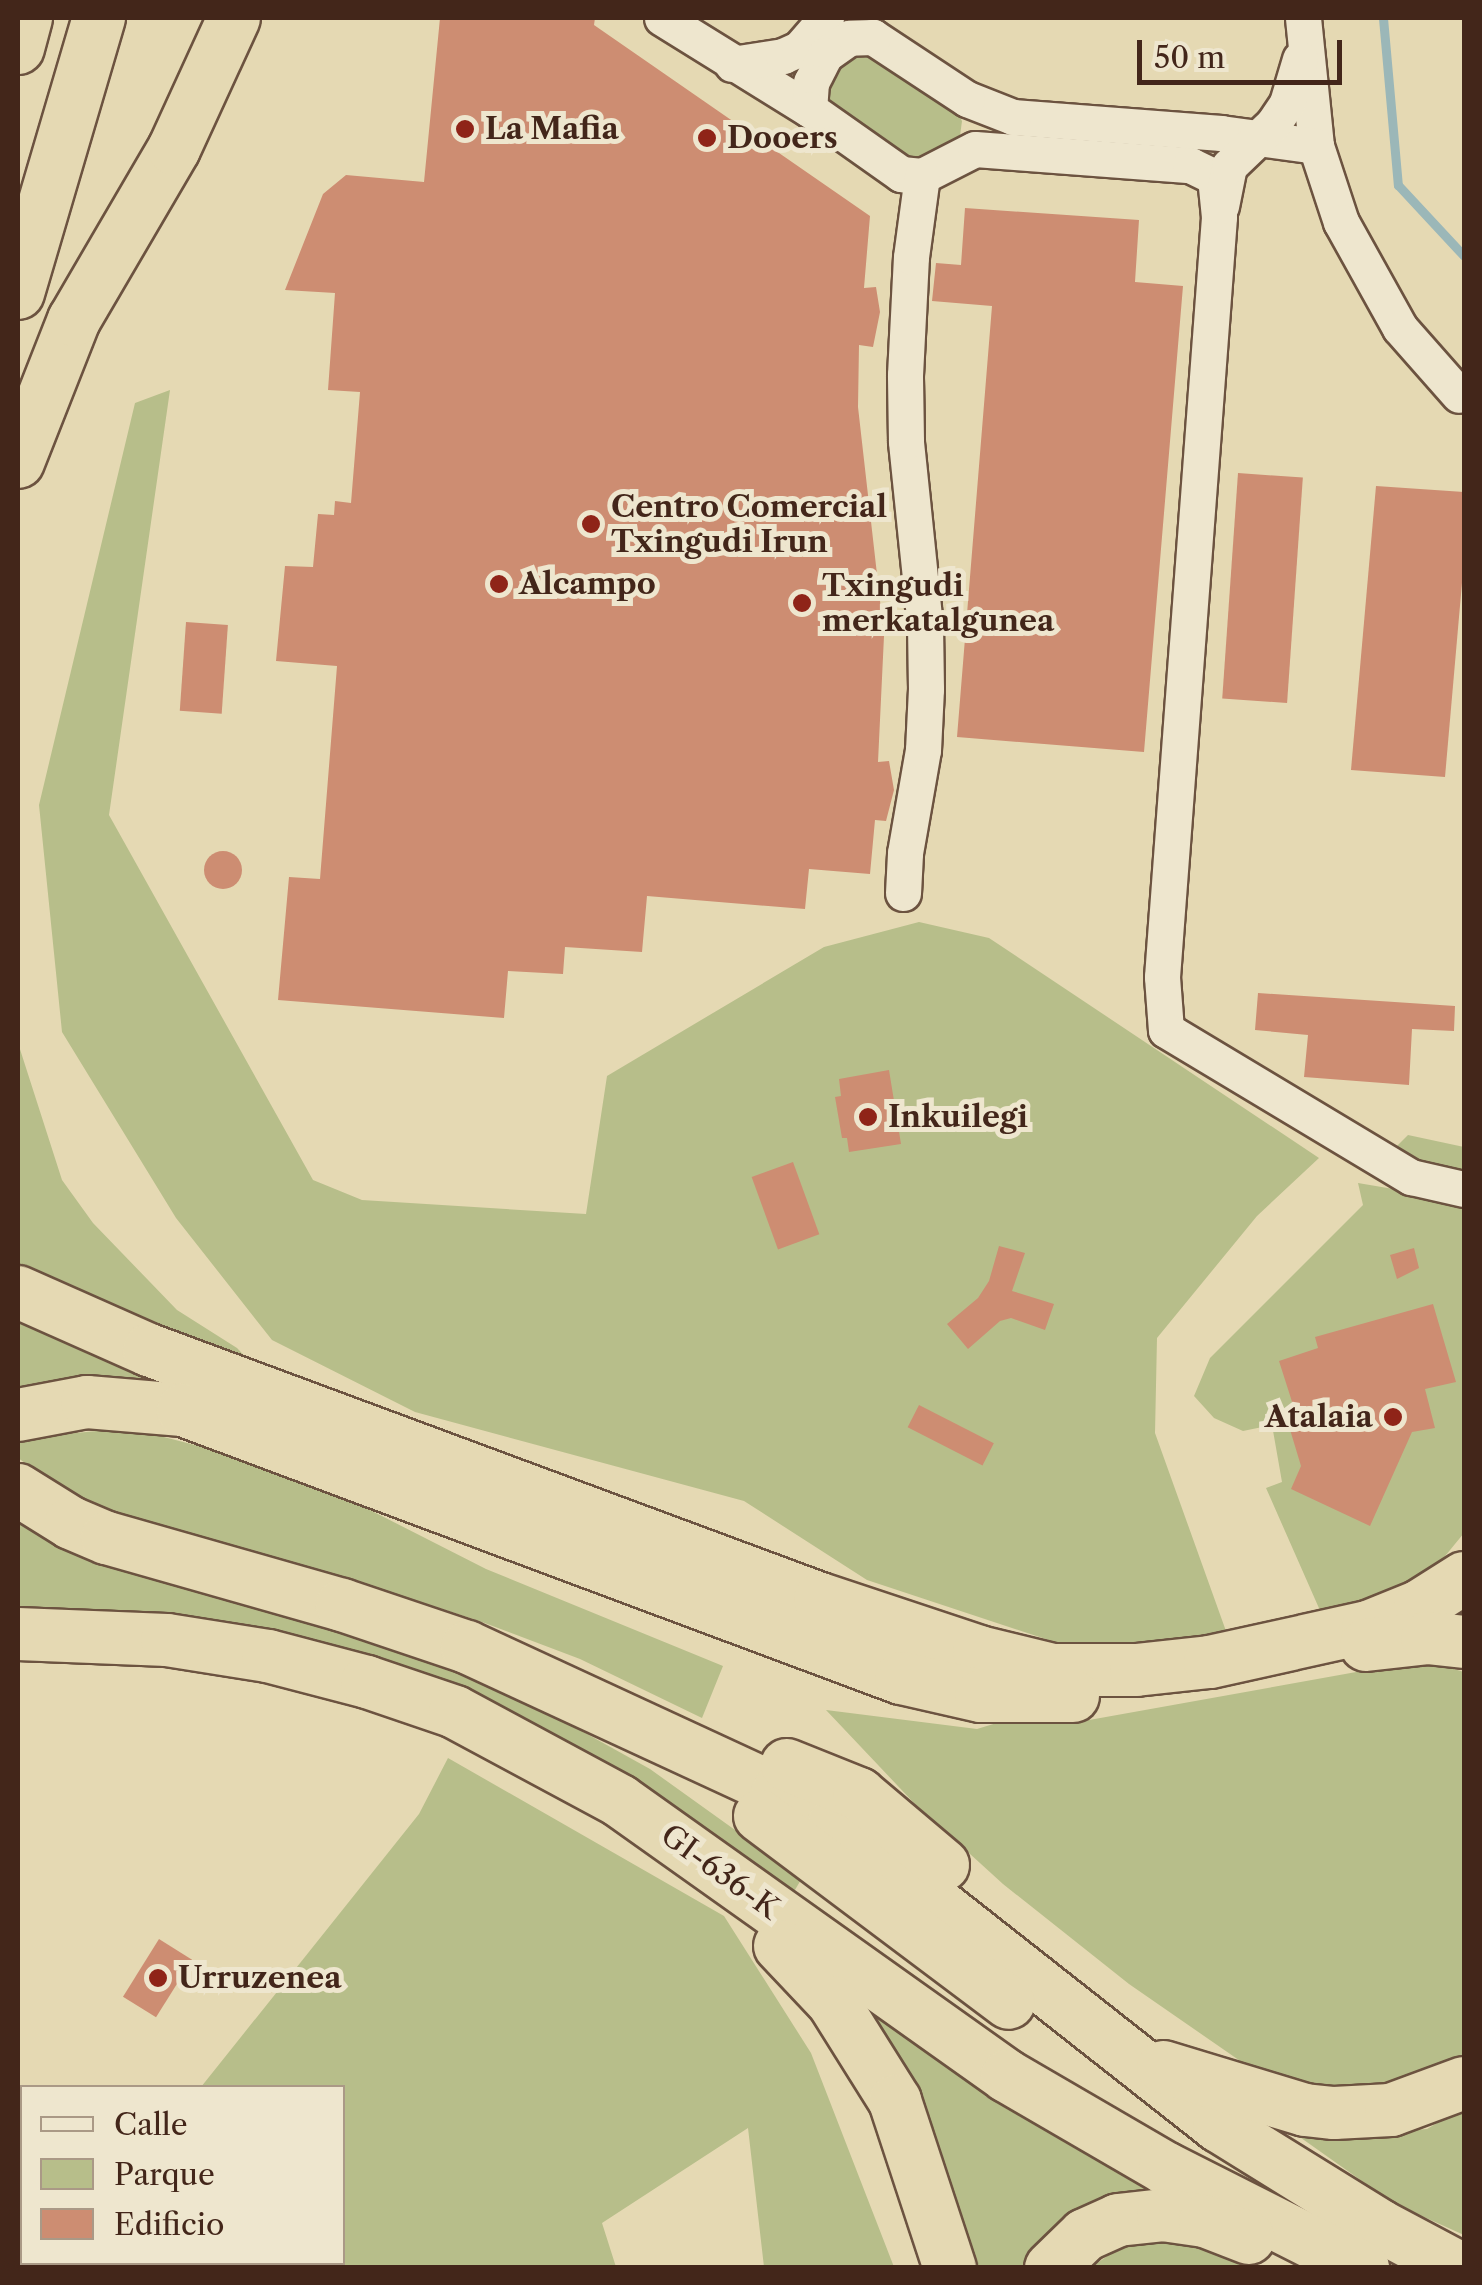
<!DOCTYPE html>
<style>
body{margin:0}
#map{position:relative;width:1482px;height:2285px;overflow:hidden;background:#e5d9b3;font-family:"Libre Caslon Text",serif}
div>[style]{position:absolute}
.green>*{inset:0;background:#b7be8a}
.stream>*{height:9px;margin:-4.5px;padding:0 4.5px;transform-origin:4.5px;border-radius:4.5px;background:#9bb7b8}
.building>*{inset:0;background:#cd8d72;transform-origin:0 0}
.round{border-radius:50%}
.roads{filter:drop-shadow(2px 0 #6c5340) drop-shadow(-2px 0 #6c5340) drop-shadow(0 2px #6c5340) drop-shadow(0 -2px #6c5340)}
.minor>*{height:35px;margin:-17.5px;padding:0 17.5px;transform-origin:17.5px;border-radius:17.5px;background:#eee6ce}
.highway>*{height:52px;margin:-26px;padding:0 26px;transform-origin:26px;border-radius:26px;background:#e5d9b3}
.dots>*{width:28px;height:28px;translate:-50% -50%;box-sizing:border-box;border:5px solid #eee6ce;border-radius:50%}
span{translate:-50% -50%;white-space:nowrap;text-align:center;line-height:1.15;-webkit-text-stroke:10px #eee6ce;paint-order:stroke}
.poi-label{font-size:30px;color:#43261a;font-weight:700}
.left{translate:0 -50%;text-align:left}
.right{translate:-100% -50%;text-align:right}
.street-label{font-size:30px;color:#43261a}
.frame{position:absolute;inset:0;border:20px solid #43261a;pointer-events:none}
.legend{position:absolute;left:20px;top:2085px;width:325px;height:180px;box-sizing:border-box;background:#eee6ce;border:2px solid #aa9986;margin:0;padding:12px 18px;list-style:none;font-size:30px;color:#43261a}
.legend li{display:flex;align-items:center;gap:20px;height:50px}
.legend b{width:50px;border:2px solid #aa9986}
.scale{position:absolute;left:1137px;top:40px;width:205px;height:45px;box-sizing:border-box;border:5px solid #43261a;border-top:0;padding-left:12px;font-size:30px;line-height:35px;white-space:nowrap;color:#43261a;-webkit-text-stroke:8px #eee6ce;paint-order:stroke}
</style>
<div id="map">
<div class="green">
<div style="clip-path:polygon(863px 50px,951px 101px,962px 121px,959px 143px,944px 159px,905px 160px,834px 110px,826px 97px,829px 74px,842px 57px)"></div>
<div style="clip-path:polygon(170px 390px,109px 815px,313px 1180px,362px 1200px,586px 1214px,607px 1076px,824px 947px,919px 922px,989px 938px,1319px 1158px,1257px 1216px,1157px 1338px,1155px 1433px,1231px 1645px,1097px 1656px,867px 1580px,744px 1501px,415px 1412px,272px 1340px,176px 1218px,62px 1032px,39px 805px,135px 403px)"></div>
<div style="clip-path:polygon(18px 1043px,62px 1180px,93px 1223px,177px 1310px,237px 1348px,257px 1369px,18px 1263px)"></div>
<div style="clip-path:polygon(1408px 1135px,1464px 1147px,1464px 1174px,1399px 1155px,1396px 1147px)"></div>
<div style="clip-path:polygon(1358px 1183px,1464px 1201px,1464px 1533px,1423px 1583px,1322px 1615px,1266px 1488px,1282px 1482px,1272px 1425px,1243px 1431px,1214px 1418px,1194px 1396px,1210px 1358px,1363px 1205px)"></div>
<div style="clip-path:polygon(18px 1309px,207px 1392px,18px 1397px)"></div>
<div style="clip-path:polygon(129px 1428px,253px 1460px,368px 1509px,486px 1569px,723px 1666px,702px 1718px,580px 1659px,482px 1622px,369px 1585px,120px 1516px,55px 1484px,18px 1458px,18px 1439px,22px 1438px)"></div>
<div style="clip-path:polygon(18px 1516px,429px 1660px,524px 1699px,650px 1769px,802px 1878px,792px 1895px,676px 1810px,561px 1739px,467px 1694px,18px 1612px)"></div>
<div style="clip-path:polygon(1423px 1660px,1464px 1672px,1464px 2054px,1452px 2064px,1381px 2088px,1315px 2090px,1259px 2074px,1129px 1984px,1003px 1884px,914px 1803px,826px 1710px,977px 1729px,1000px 1722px,1078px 1722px)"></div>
<div style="clip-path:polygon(448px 1758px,724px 1916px,811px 2053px,894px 2267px,764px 2267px,748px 2128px,602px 2223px,616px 2267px,18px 2267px,18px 2216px,22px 2220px,22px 2262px,342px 2262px,342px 2088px,201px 2087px,419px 1814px)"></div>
<div style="clip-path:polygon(866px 2007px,1162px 2192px,1032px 2254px,1025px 2267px,973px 2267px)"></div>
<div style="clip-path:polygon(1464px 2107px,1464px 2235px,1393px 2203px,1287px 2128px,1331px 2136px,1427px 2129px)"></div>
<div style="clip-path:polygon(1142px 2240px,1210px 2245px,1256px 2267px,1090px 2268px,1128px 2242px)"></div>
</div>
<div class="stream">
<div style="left:1383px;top:18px;width:168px;rotate:84.9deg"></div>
<div style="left:1398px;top:185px;width:97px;rotate:47.1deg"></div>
</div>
<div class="building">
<div style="clip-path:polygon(440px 18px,595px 18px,594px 25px,870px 216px,864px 288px,876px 287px,880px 312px,873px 347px,859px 345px,858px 407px,884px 636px,878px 762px,889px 761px,894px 790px,886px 821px,875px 820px,870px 874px,809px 869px,805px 909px,647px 896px,642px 952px,565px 947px,563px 974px,508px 971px,504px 1018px,278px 1000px,289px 877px,320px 879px,337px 666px,276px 661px,285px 566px,313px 567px,318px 514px,334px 515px,335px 501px,351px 503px,360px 392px,328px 390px,335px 293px,285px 290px,323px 194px,346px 175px,424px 182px)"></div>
<div style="clip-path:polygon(965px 208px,1139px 220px,1135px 282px,1183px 286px,1144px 752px,957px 737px,992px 306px,932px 301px,936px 263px,961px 265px)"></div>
<div style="left:1238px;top:473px;width:65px;height:226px;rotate:4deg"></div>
<div style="clip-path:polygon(1376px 486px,1464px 492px,1464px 560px,1445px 777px,1351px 770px)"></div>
<div style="left:186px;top:622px;width:42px;height:89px;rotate:4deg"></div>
<div class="round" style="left:204px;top:851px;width:38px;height:38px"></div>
<div style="clip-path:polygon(1258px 993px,1455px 1006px,1454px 1031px,1412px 1029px,1409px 1085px,1304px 1077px,1308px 1035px,1255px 1030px)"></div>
<div style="clip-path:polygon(889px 1070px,901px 1144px,849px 1152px,847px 1138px,842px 1138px,835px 1097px,841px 1096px,839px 1079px)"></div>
<div style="left:793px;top:1162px;width:77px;height:44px;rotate:70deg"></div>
<div style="clip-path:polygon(999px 1246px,1025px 1253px,1012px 1291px,1054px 1304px,1045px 1330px,1011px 1318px,1000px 1321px,968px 1349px,947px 1324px,978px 1298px,989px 1281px)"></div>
<div style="clip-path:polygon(1414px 1248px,1419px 1268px,1397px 1279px,1390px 1255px)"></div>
<div style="clip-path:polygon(1433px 1304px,1456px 1382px,1425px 1389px,1435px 1428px,1412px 1432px,1370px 1526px,1291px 1489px,1301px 1466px,1285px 1413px,1294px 1408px,1279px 1361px,1318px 1348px,1315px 1337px)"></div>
<div style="left:919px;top:1405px;width:84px;height:25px;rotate:27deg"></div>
<div style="left:159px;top:1939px;width:39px;height:68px;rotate:32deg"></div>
</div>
<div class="roads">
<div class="minor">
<div style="left:662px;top:18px;width:173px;rotate:31.8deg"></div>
<div style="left:1303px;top:18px;width:129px;rotate:84.2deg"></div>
<div style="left:1316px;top:146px;width:80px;rotate:71.8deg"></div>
<div style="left:1341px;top:222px;width:121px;rotate:60.9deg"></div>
<div style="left:1400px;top:328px;width:89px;rotate:48.6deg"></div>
<div style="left:732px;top:64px;width:52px;rotate:-8.9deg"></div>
<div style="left:783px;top:56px;width:17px;rotate:-24deg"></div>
<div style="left:799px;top:49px;width:41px;rotate:-48.9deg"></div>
<div style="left:1316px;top:146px;width:96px;rotate:-172.2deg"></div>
<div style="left:1221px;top:133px;width:209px;rotate:-175.6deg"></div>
<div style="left:1013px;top:117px;width:49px;rotate:-158.6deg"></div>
<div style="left:967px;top:99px;width:113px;rotate:-146.6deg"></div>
<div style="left:873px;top:37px;width:24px;rotate:178deg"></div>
<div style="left:849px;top:38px;width:29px;rotate:145deg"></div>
<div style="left:825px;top:55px;width:30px;rotate:117deg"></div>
<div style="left:811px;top:82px;width:27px;rotate:94deg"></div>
<div style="left:809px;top:109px;width:113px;rotate:35.2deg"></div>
<div style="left:901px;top:174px;width:21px;rotate:5deg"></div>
<div style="left:922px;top:176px;width:59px;rotate:-27deg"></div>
<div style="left:975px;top:149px;width:216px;rotate:4.3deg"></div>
<div style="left:1190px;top:165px;width:28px;rotate:26deg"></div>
<div style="left:1215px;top:177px;width:40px;rotate:84.3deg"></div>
<div style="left:1219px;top:217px;width:762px;rotate:94.29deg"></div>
<div style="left:1162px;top:977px;width:53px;rotate:85.7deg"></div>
<div style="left:1166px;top:1030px;width:286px;rotate:31deg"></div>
<div style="left:1411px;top:1177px;width:54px;rotate:12.8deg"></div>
<div style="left:1221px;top:206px;width:41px;rotate:-78.7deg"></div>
<div style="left:1229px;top:166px;width:61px;rotate:-43.7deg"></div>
<div style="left:1273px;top:124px;width:25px;rotate:-56deg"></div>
<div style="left:1287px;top:103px;width:46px;rotate:-73.5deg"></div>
<div style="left:903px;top:893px;width:40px;rotate:-87.1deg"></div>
<div style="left:905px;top:853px;width:105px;rotate:-80.1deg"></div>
<div style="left:923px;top:750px;width:61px;rotate:-87.2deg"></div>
<div style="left:926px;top:689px;width:63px;rotate:-90.9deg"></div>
<div style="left:925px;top:626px;width:186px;rotate:-95.9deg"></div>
<div style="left:906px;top:441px;width:66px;rotate:-90.9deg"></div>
<div style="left:905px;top:375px;width:118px;rotate:-87.1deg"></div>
<div style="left:911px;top:257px;width:82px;rotate:-82.3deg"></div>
</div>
<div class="highway">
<div style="left:18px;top:48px;width:31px;rotate:-75deg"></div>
<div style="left:18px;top:293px;width:287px;rotate:-73.6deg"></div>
<div style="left:18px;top:462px;width:153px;rotate:-68.5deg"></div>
<div style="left:74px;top:320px;width:198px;rotate:-59.7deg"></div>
<div style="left:174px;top:149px;width:144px;rotate:-65.4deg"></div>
<div style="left:18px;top:1292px;width:143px;rotate:23.9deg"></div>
<div style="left:149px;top:1350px;width:716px;rotate:20.36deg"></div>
<div style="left:820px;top:1599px;width:168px;rotate:18.4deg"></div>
<div style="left:979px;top:1652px;width:76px;rotate:13.7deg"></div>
<div style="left:1053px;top:1670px;width:83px"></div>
<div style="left:1136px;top:1670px;width:74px;rotate:-6.2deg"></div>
<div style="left:1210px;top:1662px;width:162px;rotate:-12.5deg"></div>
<div style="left:1368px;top:1627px;width:56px;rotate:-22deg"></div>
<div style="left:1420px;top:1606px;width:52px;rotate:-32.5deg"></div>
<div style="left:18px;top:1415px;width:70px;rotate:-10.7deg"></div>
<div style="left:87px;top:1402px;width:96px;rotate:4.8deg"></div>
<div style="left:183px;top:1410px;width:766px;rotate:20.47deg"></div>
<div style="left:901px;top:1678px;width:82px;rotate:12.7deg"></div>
<div style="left:981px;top:1696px;width:92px"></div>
<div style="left:18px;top:1490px;width:62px;rotate:31.9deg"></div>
<div style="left:71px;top:1523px;width:39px;rotate:23deg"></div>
<div style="left:107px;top:1538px;width:244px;rotate:15.9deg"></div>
<div style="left:342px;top:1605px;width:132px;rotate:18.6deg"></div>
<div style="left:467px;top:1647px;width:343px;rotate:24.8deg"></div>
<div style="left:778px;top:1791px;width:64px;rotate:29.7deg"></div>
<div style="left:834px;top:1823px;width:490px;rotate:38.2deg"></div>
<div style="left:1219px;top:2126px;width:190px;rotate:31.8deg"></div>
<div style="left:1380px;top:2226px;width:89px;rotate:28deg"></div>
<div style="left:18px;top:1634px;width:149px;rotate:2.3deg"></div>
<div style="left:167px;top:1640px;width:102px;rotate:9deg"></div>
<div style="left:268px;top:1656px;width:102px;rotate:14.7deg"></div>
<div style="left:367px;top:1682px;width:93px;rotate:18.8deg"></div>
<div style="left:455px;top:1712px;width:187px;rotate:28.3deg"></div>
<div style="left:620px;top:1801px;width:475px;rotate:35.4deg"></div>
<div style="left:1007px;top:2076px;width:183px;rotate:30.2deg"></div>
<div style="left:1165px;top:2168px;width:222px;rotate:26.8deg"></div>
<div style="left:1366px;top:1645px;width:61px;rotate:-6.5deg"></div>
<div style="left:1427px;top:1638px;width:37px;rotate:6deg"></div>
<div style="left:787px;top:1765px;width:78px;rotate:21.9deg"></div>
<div style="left:859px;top:1794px;width:110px;rotate:40.2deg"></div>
<div style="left:760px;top:1816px;width:311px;rotate:36.9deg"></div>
<div style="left:780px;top:1946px;width:77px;rotate:46.6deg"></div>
<div style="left:833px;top:2002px;width:117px;rotate:57.9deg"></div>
<div style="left:895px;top:2101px;width:176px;rotate:71.8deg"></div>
<div style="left:1163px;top:2067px;width:148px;rotate:16.8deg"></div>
<div style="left:1305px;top:2110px;width:29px;rotate:6deg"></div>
<div style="left:1334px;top:2113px;width:57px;rotate:-3deg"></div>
<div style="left:1391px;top:2110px;width:78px;rotate:-20.3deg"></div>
<div style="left:1051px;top:2268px;width:47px;rotate:-44.1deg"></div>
<div style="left:1085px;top:2235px;width:36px;rotate:-24deg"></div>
<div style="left:1118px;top:2220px;width:45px;rotate:-6.3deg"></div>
<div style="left:1163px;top:2215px;width:42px;rotate:8.1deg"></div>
<div style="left:1205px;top:2221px;width:47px;rotate:21.1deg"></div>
</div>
</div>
<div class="dots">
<div style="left:465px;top:129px;background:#8f2418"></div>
<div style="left:707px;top:138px;background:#8f2418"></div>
<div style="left:591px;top:524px;background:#8f2418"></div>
<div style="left:499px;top:584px;background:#8f2418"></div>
<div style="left:802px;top:603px;background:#8f2418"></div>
<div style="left:868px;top:1117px;background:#8f2418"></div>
<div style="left:1393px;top:1417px;background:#8f2418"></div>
<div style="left:158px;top:1978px;background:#8f2418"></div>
</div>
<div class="poi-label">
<span class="left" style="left:485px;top:129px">La Mafia</span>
<span class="left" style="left:727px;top:138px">Dooers</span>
<span class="left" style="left:611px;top:524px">Centro Comercial<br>Txingudi Irun</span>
<span class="left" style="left:519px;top:584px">Alcampo</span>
<span class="left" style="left:822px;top:603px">Txingudi<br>merkatalgunea</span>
<span class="left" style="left:888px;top:1117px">Inkuilegi</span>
<span class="right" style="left:1373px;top:1417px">Atalaia</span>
<span class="left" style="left:178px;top:1978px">Urruzenea</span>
</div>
<div class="street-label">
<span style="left:720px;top:1872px;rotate:36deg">GI-636-K</span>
</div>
<div class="frame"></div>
<ul class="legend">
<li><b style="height:12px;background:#eee6ce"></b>Calle</li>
<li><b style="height:28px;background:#b7be8a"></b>Parque</li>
<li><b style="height:28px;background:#cd8d72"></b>Edificio</li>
</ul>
<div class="scale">50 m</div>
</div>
